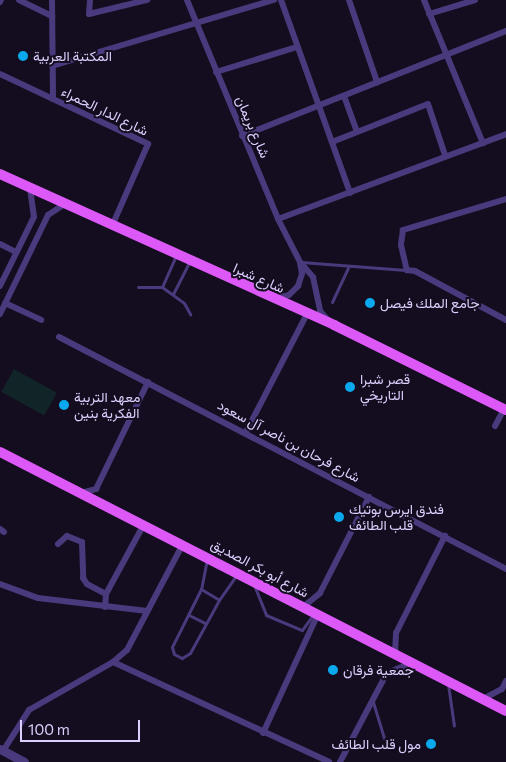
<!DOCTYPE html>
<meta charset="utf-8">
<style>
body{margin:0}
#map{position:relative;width:506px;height:762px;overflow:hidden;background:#140d1f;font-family:Commissioner,Vazirmatn,sans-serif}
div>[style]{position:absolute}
.green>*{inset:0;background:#112529;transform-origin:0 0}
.service>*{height:3px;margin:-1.5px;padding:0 1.5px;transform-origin:1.5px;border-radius:1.5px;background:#4a3a7d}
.minor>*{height:6px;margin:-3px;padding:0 3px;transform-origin:3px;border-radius:3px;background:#4a3a7d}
.tertiary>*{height:9px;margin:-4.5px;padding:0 4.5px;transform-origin:4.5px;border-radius:4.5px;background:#4a3a7d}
.primary>*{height:10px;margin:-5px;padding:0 5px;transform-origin:5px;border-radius:5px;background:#dc59f8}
.dots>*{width:14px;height:14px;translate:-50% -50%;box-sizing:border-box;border:2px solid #140d1f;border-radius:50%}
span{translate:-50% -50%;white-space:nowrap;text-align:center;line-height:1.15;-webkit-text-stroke:4px #140d1f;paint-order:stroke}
.poi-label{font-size:14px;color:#ddcefd}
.left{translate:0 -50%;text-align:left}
.right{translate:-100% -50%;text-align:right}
.street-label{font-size:14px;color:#ddcefd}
.scale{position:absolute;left:20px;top:720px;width:120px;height:22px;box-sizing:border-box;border:2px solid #ddcefd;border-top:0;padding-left:6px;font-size:15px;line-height:18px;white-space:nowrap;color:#ddcefd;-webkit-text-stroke:4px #140d1f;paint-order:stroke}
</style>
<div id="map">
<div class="green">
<div style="left:14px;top:369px;width:49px;height:26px;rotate:29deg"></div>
</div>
<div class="service">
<div style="left:301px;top:262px;width:105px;rotate:4.4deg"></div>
<div style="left:138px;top:287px;width:24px"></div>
<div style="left:162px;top:287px;width:27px;rotate:36deg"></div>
<div style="left:184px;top:303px;width:13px;rotate:61deg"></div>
<div style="left:162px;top:287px;width:34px;rotate:-66deg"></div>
<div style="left:173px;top:294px;width:36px;rotate:-63deg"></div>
<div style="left:332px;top:302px;width:38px;rotate:-65deg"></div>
<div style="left:207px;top:559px;width:31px;rotate:101deg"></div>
<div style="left:201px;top:589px;width:65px;rotate:116.6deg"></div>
<div style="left:172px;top:647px;width:7px;rotate:74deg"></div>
<div style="left:174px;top:654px;width:9px;rotate:27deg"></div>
<div style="left:182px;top:658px;width:9px;rotate:-32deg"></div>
<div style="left:190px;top:653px;width:60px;rotate:-61.3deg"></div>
<div style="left:219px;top:600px;width:32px;rotate:-55deg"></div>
<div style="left:254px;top:585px;width:32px;rotate:68deg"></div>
<div style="left:266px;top:615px;width:39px;rotate:23deg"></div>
<div style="left:302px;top:630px;width:19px;rotate:-54deg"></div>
<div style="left:201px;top:589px;width:21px;rotate:31deg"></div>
<div style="left:189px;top:615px;width:18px;rotate:27deg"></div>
<div style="left:448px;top:684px;width:42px;rotate:81.9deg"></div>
<div style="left:373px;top:702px;width:38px;rotate:73deg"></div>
</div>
<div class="minor">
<div style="left:19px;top:0;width:37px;rotate:26deg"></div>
<div style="left:52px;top:0;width:99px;rotate:89.4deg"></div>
<div style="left:90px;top:0;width:14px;rotate:94deg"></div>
<div style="left:89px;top:14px;width:60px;rotate:-13.6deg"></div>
<div style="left:187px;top:0;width:237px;rotate:67.4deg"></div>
<div style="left:278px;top:219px;width:48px;rotate:62.9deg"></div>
<div style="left:300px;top:262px;width:20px;rotate:49deg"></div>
<div style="left:313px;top:277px;width:35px;rotate:78deg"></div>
<div style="left:320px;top:311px;width:13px;rotate:48deg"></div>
<div style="left:281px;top:0;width:205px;rotate:70.3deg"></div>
<div style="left:349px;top:0;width:87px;rotate:71.1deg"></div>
<div style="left:424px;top:0;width:155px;rotate:67.6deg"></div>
<div style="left:0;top:2px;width:2px;rotate:-63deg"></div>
<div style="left:429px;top:14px;width:48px;rotate:-16.9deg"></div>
<div style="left:52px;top:66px;width:232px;rotate:-16.6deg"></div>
<div style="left:216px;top:72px;width:85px;rotate:-17.2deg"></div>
<div style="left:0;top:74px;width:164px;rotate:25.3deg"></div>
<div style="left:148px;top:144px;width:90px;rotate:113.7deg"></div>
<div style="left:344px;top:96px;width:38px;rotate:70deg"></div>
<div style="left:242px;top:136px;width:284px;rotate:-21.7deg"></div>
<div style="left:332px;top:142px;width:103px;rotate:-21.6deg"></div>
<div style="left:428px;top:104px;width:54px;rotate:71.6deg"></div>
<div style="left:506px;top:199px;width:108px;rotate:163.2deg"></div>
<div style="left:403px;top:230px;width:15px;rotate:98deg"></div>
<div style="left:401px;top:245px;width:26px;rotate:77deg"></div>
<div style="left:407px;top:270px;width:8px;rotate:7deg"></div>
<div style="left:415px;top:271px;width:103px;rotate:28.3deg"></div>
<div style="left:278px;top:219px;width:243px;rotate:-20.4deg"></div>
<div style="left:0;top:244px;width:18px;rotate:27deg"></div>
<div style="left:0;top:286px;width:77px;rotate:-63.8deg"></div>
<div style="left:34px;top:217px;width:28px;rotate:-98deg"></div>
<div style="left:276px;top:298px;width:13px;rotate:-13deg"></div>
<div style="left:289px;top:295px;width:13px;rotate:-45deg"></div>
<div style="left:298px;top:286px;width:13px;rotate:-72deg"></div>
<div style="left:302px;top:274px;width:11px;rotate:-100deg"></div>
<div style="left:5px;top:303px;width:40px;rotate:25deg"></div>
<div style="left:0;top:314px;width:110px;rotate:-64.1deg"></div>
<div style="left:48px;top:215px;width:20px;rotate:-33deg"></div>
<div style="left:59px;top:337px;width:504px;rotate:27.43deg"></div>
<div style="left:495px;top:426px;width:19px;rotate:-62deg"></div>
<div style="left:246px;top:432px;width:133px;rotate:-62.7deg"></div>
<div style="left:81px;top:493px;width:16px;rotate:-15deg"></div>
<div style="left:96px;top:489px;width:119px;rotate:-64.1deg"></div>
<div style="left:0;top:529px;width:5px;rotate:37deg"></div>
<div style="left:58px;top:544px;width:12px;rotate:-42deg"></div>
<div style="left:67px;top:536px;width:16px;rotate:22deg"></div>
<div style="left:82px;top:542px;width:36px;rotate:88deg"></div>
<div style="left:83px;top:578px;width:7px;rotate:56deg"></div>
<div style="left:87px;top:584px;width:21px;rotate:28deg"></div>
<div style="left:106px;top:594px;width:13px;rotate:94deg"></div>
<div style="left:0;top:584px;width:40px;rotate:20.2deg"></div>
<div style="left:38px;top:598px;width:110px;rotate:6.8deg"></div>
<div style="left:106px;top:594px;width:80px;rotate:-61.5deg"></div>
<div style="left:303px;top:607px;width:22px;rotate:-39deg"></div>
<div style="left:320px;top:593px;width:108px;rotate:-63deg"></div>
<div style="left:395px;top:653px;width:20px;rotate:-87deg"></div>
<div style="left:396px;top:633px;width:109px;rotate:-63.2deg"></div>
<div style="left:113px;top:662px;width:238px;rotate:24.8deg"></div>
<div style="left:483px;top:699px;width:21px;rotate:-28deg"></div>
<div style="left:502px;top:689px;width:9px;rotate:-63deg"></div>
<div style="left:263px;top:733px;width:131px;rotate:-65.2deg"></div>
<div style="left:3px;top:751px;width:49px;rotate:-57.6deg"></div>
<div style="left:29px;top:710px;width:97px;rotate:-29.7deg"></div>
<div style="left:113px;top:662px;width:18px;rotate:-41deg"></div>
<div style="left:127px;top:650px;width:120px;rotate:-62.2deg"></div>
<div style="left:340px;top:762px;width:101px;rotate:-62.2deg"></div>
<div style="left:387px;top:673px;width:27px;rotate:-22deg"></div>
</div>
<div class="tertiary">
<div style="left:0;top:749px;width:27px;rotate:28deg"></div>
</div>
<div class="primary">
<div style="left:0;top:174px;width:367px;rotate:24.3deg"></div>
<div style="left:334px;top:325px;width:192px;rotate:26.3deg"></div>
<div style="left:0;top:452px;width:568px;rotate:27.11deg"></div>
</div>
<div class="dots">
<div style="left:23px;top:56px;background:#0aa9ed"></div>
<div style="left:370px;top:303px;background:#0aa9ed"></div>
<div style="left:350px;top:387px;background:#0aa9ed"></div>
<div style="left:64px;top:405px;background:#0aa9ed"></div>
<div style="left:339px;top:517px;background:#0aa9ed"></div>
<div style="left:333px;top:670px;background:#0aa9ed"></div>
<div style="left:431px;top:744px;background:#0aa9ed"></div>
</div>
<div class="poi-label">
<span class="left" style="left:33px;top:56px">المكتبة العربية</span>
<span class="left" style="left:380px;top:303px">جامع الملك فيصل</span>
<span class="left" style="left:360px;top:387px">قصر شبرا<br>التاريخي</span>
<span class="left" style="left:74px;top:405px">معهد التربية<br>الفكرية بنين</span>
<span class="left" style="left:349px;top:517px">فندق ايرس بوتيك<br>قلب الطائف</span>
<span class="left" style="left:343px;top:670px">جمعية فرقان</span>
<span class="right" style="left:421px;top:744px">مول قلب الطائف</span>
</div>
<div class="street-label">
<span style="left:105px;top:111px;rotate:26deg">شارع الدار الحمراء</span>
<span style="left:253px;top:127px;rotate:67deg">شارع بريمان</span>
<span style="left:259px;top:278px;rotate:24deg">شارع شبرا</span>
<span style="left:289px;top:441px;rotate:28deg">شارع فرحان بن ناصر آل سعود</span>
<span style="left:260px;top:568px;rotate:28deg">شارع أبو بكر الصديق</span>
</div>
<div class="scale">100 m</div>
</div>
